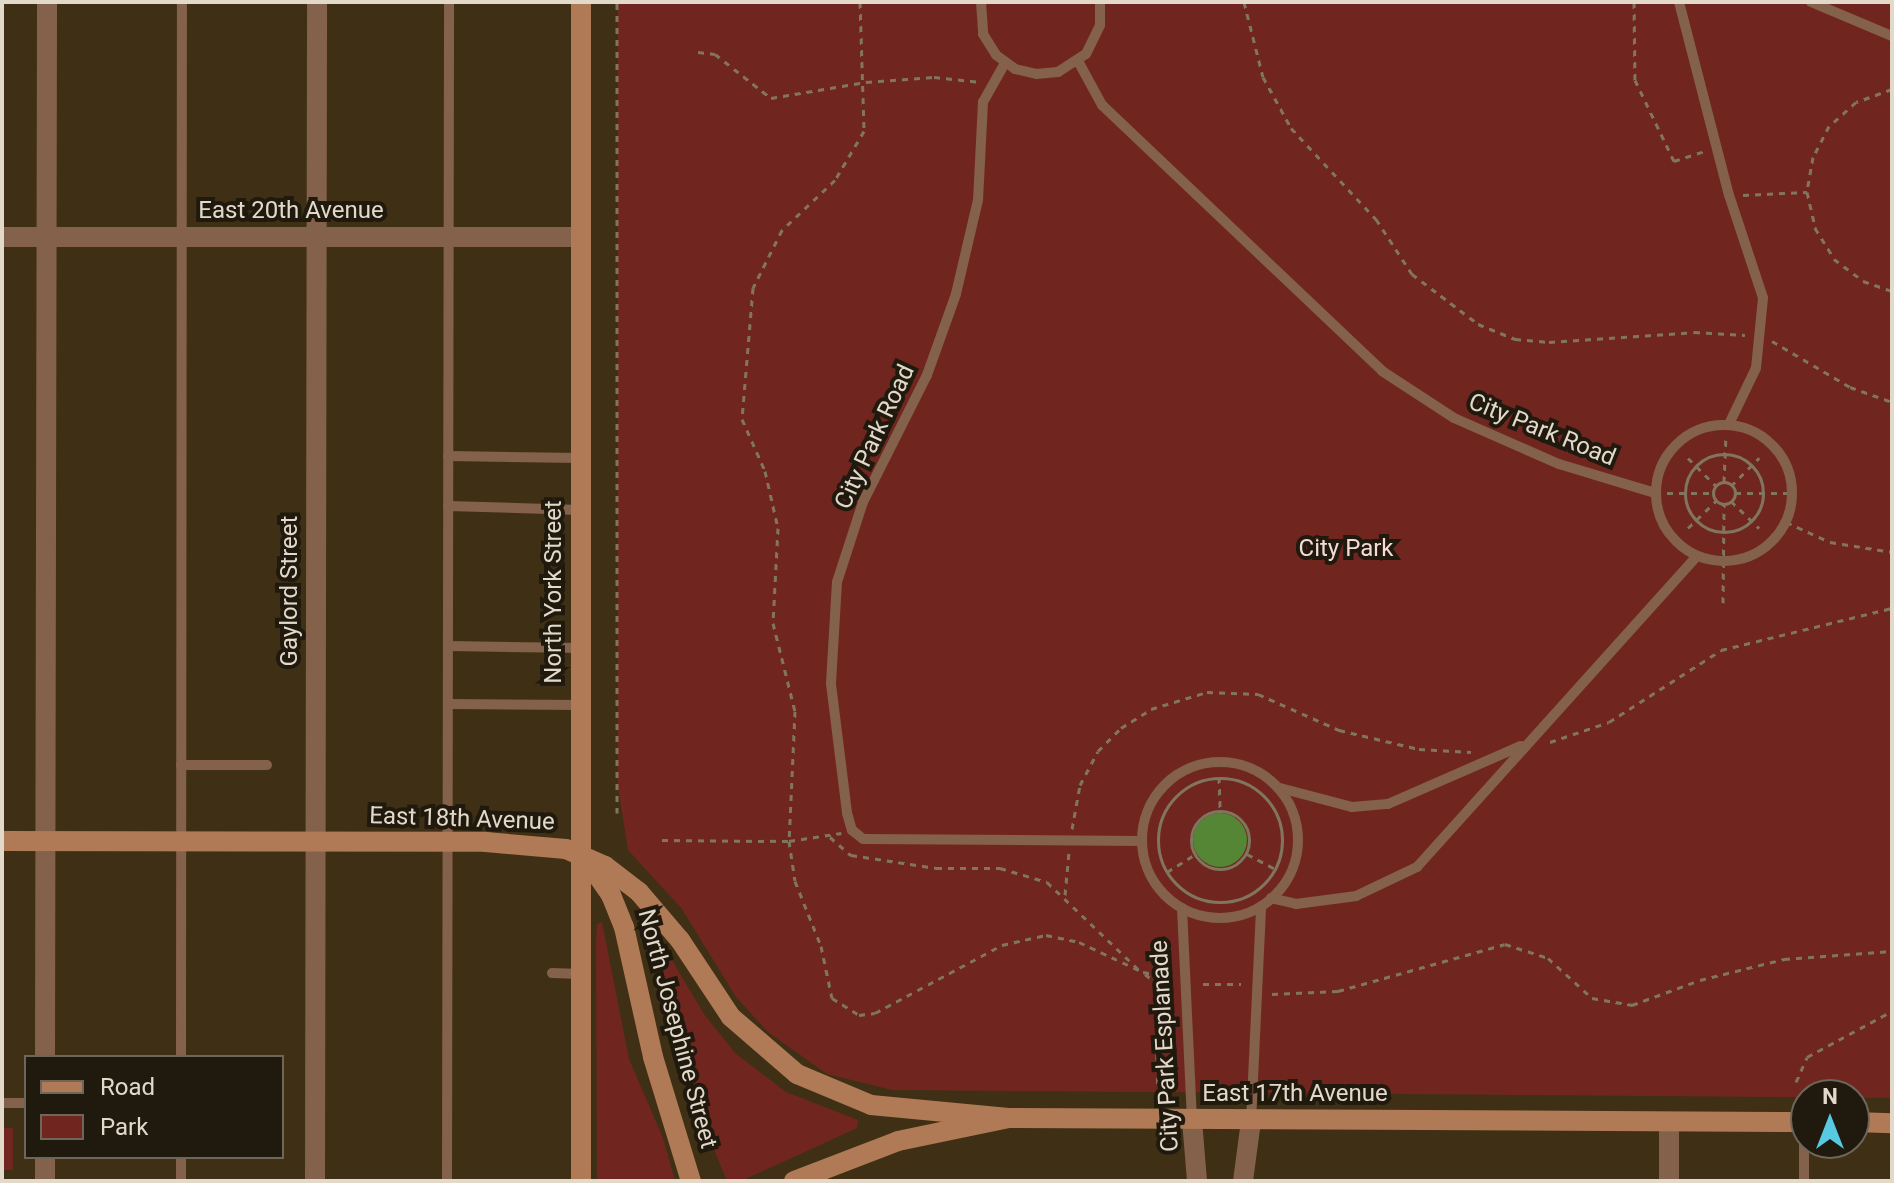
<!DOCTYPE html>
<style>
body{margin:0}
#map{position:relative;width:1894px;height:1183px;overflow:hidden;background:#3f3015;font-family:Roboto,sans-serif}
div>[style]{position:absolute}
.green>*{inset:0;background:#70261f;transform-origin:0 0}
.water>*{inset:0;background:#558635}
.round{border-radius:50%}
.path>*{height:3px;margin-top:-1.5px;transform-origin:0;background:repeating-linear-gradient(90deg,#82755f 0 6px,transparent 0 12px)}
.path>.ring{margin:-1.5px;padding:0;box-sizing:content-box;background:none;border:3px solid #82755f;border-radius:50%}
.service>*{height:10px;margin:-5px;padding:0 5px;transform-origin:5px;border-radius:5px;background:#84614b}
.service>.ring{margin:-5px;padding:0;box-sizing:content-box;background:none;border:10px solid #84614b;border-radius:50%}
.minor>*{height:20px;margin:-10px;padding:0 10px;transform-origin:10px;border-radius:10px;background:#84614b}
.tertiary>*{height:20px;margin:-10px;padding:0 10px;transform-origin:10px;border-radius:10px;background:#84614b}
.secondary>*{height:20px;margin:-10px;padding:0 10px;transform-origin:10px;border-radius:10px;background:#b07a56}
span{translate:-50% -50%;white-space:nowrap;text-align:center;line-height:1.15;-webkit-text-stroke:8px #20190e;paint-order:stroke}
.street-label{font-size:24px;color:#e2d9ca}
.park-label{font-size:24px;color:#f5dad5}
.frame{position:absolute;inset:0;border:4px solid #e2d9ca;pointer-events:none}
.legend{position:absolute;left:24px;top:1055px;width:260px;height:104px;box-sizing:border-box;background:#20190e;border:2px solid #6e6659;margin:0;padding:10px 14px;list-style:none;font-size:24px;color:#e2d9ca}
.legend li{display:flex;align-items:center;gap:16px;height:40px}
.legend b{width:40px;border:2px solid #6e6659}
.north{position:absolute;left:1790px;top:1079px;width:80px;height:80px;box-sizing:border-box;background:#20190e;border:2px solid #6e6659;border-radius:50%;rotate:0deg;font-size:22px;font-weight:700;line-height:32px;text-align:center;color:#e2d9ca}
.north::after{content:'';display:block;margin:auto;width:28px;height:36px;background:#57c9e2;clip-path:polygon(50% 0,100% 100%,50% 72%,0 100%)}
</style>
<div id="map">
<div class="green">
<div style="clip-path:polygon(618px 2px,1892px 2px,1892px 1098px,892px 1090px,827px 1074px,768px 1032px,736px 997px,682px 909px,628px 850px,618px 787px)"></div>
<div style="clip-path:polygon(602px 922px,629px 1059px,663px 1138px,675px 1181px,597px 1181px,596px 941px,597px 924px)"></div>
<div style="clip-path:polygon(658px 937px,704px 1014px,735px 1053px,786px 1092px,858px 1120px,857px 1128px,741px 1181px,727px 1181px,680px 1067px,650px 939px)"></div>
<div style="left:2px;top:1128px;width:11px;height:42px"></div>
</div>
<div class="water">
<div class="round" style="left:1193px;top:813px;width:54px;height:54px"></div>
</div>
<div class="path">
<div style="left:860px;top:2px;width:129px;rotate:88.2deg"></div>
<div style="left:864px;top:131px;width:57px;rotate:120.6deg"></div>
<div style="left:835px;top:180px;width:73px;rotate:136.7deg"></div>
<div style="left:782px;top:230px;width:65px;rotate:116.6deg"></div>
<div style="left:753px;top:288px;width:131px;rotate:94.8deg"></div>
<div style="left:742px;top:419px;width:57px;rotate:66.1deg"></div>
<div style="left:765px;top:471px;width:58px;rotate:77.2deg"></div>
<div style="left:778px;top:528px;width:95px;rotate:93deg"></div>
<div style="left:773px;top:623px;width:91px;rotate:76deg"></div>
<div style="left:795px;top:711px;width:130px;rotate:92.6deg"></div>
<div style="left:789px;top:841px;width:40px;rotate:81.5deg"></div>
<div style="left:795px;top:881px;width:70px;rotate:68.2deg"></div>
<div style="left:821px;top:946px;width:53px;rotate:78.1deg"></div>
<div style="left:832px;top:998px;width:32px;rotate:32deg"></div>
<div style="left:859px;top:1015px;width:16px;rotate:-7deg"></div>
<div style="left:875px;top:1013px;width:144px;rotate:-28.2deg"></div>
<div style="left:1002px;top:945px;width:45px;rotate:-12.8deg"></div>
<div style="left:1046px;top:935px;width:34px;rotate:12deg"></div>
<div style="left:1079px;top:942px;width:71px;rotate:25.1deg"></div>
<div style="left:1143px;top:972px;width:28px;rotate:10deg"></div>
<div style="left:1244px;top:2px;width:77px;rotate:75.8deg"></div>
<div style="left:1263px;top:77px;width:58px;rotate:61.2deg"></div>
<div style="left:1291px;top:128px;width:125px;rotate:47deg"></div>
<div style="left:1376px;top:219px;width:66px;rotate:56.8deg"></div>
<div style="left:1412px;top:274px;width:83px;rotate:37.1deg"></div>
<div style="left:1478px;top:324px;width:40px;rotate:22deg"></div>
<div style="left:1515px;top:339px;width:34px;rotate:5deg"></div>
<div style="left:1549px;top:342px;width:145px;rotate:-3.9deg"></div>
<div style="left:1694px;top:332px;width:51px;rotate:3.4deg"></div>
<div style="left:1634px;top:2px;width:78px;rotate:89.3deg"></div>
<div style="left:1635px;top:80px;width:90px;rotate:64.3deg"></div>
<div style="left:1674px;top:161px;width:32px;rotate:-18deg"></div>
<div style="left:698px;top:52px;width:17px;rotate:7deg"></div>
<div style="left:715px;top:54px;width:71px;rotate:38.2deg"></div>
<div style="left:771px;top:98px;width:96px;rotate:-9.6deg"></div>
<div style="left:866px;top:82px;width:68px;rotate:-4.2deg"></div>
<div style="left:934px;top:77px;width:47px;rotate:6.1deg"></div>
<div style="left:1892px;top:89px;width:38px;rotate:160deg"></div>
<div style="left:1856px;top:102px;width:36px;rotate:138deg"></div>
<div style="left:1829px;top:126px;width:35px;rotate:117deg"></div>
<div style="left:1813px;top:157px;width:36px;rotate:100deg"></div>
<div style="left:1807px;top:192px;width:37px;rotate:77deg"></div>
<div style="left:1815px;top:228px;width:36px;rotate:58deg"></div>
<div style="left:1834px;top:259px;width:36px;rotate:37deg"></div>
<div style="left:1863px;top:281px;width:31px;rotate:19deg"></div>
<div style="left:1743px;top:195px;width:64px;rotate:-2.7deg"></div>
<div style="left:1772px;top:341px;width:91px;rotate:30.5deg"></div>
<div style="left:1850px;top:387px;width:45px;rotate:19.7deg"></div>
<div class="ring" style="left:1685px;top:454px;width:75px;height:75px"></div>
<div style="left:1688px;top:458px;width:40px;rotate:45deg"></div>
<div style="left:1724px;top:482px;width:47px;rotate:-87.6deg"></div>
<div class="ring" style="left:1713px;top:482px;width:19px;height:19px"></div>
<div style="left:1731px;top:486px;width:40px;rotate:-45deg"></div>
<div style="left:1667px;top:493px;width:44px"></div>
<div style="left:1735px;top:493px;width:57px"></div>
<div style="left:1731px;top:501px;width:39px;rotate:44deg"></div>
<div style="left:1786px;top:522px;width:48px;rotate:24.4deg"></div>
<div style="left:1830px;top:542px;width:63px;rotate:9.2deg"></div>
<div style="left:1688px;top:528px;width:39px;rotate:-44deg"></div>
<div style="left:1723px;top:603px;width:99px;rotate:-89.4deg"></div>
<div style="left:1550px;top:742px;width:62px;rotate:-18.7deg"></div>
<div style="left:1609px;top:722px;width:133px;rotate:-32.7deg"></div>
<div style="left:1721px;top:650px;width:176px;rotate:-13.8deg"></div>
<div style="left:1219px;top:777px;width:32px;rotate:88deg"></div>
<div class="ring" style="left:1158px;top:778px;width:121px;height:121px"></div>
<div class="ring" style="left:1191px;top:811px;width:55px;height:55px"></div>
<div style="left:617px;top:813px;width:811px;rotate:-90deg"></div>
<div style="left:1072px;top:829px;width:45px;rotate:-79.7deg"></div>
<div style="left:1080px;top:785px;width:38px;rotate:-62deg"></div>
<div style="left:1098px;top:751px;width:33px;rotate:-45deg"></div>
<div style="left:1121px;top:728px;width:36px;rotate:-32deg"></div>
<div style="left:1151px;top:709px;width:59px;rotate:-16.9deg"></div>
<div style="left:1207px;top:692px;width:51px;rotate:2.2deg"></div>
<div style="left:1258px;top:694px;width:89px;rotate:24deg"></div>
<div style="left:1339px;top:730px;width:82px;rotate:13.4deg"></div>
<div style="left:1419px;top:749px;width:52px;rotate:3.3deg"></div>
<div style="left:830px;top:837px;width:28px;rotate:41deg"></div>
<div style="left:851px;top:855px;width:86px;rotate:8.7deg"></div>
<div style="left:936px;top:868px;width:64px"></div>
<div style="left:1000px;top:868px;width:49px;rotate:16.6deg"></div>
<div style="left:1047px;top:882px;width:127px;rotate:43.7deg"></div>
<div style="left:662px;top:840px;width:127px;rotate:0.5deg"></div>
<div style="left:789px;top:841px;width:53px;rotate:-8.7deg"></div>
<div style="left:1247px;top:854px;width:32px;rotate:28deg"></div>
<div style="left:1167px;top:872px;width:32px;rotate:-32deg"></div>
<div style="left:1065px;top:895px;width:43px;rotate:-84.7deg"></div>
<div style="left:1145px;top:974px;width:13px;rotate:39deg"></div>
<div style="left:1155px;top:982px;width:116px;rotate:88.5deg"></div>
<div style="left:1203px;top:984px;width:38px"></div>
<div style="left:1272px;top:994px;width:66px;rotate:-2.6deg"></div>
<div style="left:1338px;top:991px;width:173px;rotate:-15.7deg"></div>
<div style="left:1505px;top:944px;width:45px;rotate:18deg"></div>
<div style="left:1548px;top:958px;width:59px;rotate:42.3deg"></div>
<div style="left:1592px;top:998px;width:41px;rotate:9.9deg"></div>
<div style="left:1632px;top:1005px;width:72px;rotate:-20.2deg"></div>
<div style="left:1700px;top:980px;width:87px;rotate:-14deg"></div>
<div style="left:1784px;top:959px;width:108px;rotate:-4.2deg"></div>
<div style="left:1796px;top:1082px;width:27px;rotate:-66deg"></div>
<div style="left:1807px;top:1057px;width:97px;rotate:-28.4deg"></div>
</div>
<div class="service">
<div style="left:981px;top:2px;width:32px;rotate:86deg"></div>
<div style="left:983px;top:34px;width:25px;rotate:58deg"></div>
<div style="left:996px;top:55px;width:24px;rotate:36deg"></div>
<div style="left:1015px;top:69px;width:22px;rotate:13deg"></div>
<div style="left:1036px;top:74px;width:22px;rotate:-5deg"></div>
<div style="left:1058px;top:72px;width:33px;rotate:-33deg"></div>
<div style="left:1086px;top:54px;width:32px;rotate:-64deg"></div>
<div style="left:1100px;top:25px;width:23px;rotate:-90deg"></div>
<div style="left:1679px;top:2px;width:199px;rotate:75.5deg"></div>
<div style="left:1729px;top:195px;width:108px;rotate:71.7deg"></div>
<div style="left:1763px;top:298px;width:70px;rotate:95.7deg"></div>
<div style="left:1756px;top:368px;width:62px;rotate:115.7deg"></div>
<div style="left:1811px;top:2px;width:88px;rotate:22.8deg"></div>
<div style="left:1078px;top:61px;width:50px;rotate:61.4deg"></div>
<div style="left:1102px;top:105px;width:386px;rotate:43.5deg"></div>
<div style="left:1382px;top:371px;width:86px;rotate:33.1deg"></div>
<div style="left:1454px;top:418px;width:115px;rotate:23.7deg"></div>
<div style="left:1559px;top:464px;width:100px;rotate:16.8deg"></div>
<div style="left:1005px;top:63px;width:45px;rotate:119.4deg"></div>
<div style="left:983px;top:102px;width:98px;rotate:92.9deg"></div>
<div style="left:978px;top:200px;width:97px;rotate:103.2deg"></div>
<div style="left:956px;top:294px;width:86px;rotate:109.7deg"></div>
<div style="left:927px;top:375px;width:142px;rotate:116.7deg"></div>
<div style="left:863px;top:502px;width:84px;rotate:108deg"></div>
<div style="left:837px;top:582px;width:102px;rotate:93.4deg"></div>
<div style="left:831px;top:684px;width:130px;rotate:82.9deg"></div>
<div style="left:847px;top:813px;width:18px;rotate:74deg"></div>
<div style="left:852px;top:830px;width:14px;rotate:39deg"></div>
<div style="left:863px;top:839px;width:279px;rotate:0.4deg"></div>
<div class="ring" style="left:1656px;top:425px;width:126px;height:126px"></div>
<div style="left:448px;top:456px;width:132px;rotate:0.9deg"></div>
<div style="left:448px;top:506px;width:132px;rotate:1.7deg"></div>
<div style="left:448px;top:646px;width:133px;rotate:0.9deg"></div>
<div style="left:448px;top:704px;width:133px;rotate:0.4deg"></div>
<div class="ring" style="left:1142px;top:762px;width:146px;height:146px"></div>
<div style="left:181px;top:765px;width:86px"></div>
<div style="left:1280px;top:788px;width:74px;rotate:14.8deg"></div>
<div style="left:1352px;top:807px;width:36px;rotate:-5deg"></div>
<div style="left:1388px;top:804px;width:145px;rotate:-23.6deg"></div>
<div style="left:1271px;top:898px;width:26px;rotate:13deg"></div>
<div style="left:1296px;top:904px;width:61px;rotate:-7.6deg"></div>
<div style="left:1356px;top:896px;width:68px;rotate:-25.4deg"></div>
<div style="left:1417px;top:867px;width:418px;rotate:-48deg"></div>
<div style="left:1182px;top:908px;width:212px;rotate:87.3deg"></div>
<div style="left:552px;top:973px;width:29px;rotate:2deg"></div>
<div style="left:181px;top:1057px;width:1055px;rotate:-89.95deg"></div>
<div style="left:2px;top:1103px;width:24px"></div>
<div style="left:1251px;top:1121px;width:215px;rotate:-87.3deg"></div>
<div style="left:1804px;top:1122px;width:59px;rotate:90deg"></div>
<div style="left:181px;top:1181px;width:24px;rotate:-90deg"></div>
<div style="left:447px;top:1181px;width:1179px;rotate:-89.9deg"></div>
</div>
<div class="minor">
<div style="left:2px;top:237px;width:578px"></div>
<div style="left:45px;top:1057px;width:1055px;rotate:-89.89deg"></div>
<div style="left:1669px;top:1122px;width:59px;rotate:90deg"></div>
<div style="left:45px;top:1157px;width:24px;rotate:90deg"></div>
<div style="left:315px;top:1181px;width:1179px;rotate:-89.9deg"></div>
</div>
<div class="tertiary">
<div style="left:1192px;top:1120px;width:61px;rotate:85.3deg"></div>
<div style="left:1243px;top:1181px;width:61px;rotate:-82.4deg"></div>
</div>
<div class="secondary">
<div style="left:581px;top:2px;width:1179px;rotate:90deg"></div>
<div style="left:2px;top:841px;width:484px;rotate:0.1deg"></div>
<div style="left:486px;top:842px;width:80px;rotate:5deg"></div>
<div style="left:566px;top:849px;width:43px;rotate:23.6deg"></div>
<div style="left:605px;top:866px;width:43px;rotate:37.4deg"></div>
<div style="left:639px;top:892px;width:63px;rotate:49.5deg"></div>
<div style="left:680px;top:940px;width:92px;rotate:56.5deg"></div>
<div style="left:731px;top:1017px;width:87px;rotate:40.8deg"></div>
<div style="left:797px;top:1074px;width:80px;rotate:22.7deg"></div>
<div style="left:871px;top:1105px;width:138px;rotate:5.4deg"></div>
<div style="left:586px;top:859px;width:44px;rotate:55.2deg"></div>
<div style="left:611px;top:895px;width:35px;rotate:68deg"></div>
<div style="left:624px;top:927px;width:133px;rotate:77.4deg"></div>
<div style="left:653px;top:1057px;width:130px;rotate:73deg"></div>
<div style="left:1854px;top:1122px;width:38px;rotate:2deg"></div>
<div style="left:794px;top:1181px;width:111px;rotate:-21deg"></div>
<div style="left:898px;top:1141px;width:112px;rotate:-11.8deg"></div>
<div style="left:1008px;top:1118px;width:798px;rotate:0.29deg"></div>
</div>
<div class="street-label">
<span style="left:291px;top:211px">East 20th Avenue</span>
<span style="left:1542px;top:430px;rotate:22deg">City Park Road</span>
<span style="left:875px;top:437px;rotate:-65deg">City Park Road</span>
<span style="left:290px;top:591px;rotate:-90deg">Gaylord Street</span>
<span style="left:554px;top:592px;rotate:-90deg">North York Street</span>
<span style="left:462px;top:819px;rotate:2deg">East 18th Avenue</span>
<span style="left:677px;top:1029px;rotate:75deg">North Josephine Street</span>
<span style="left:1165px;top:1046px;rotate:-93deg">City Park Esplanade</span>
<span style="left:1295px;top:1094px">East 17th Avenue</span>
</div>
<div class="park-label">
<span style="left:1346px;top:549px">City Park</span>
</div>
<div class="frame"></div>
<ul class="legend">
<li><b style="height:10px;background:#b07a56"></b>Road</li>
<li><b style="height:22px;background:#70261f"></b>Park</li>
</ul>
<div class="north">N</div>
</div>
